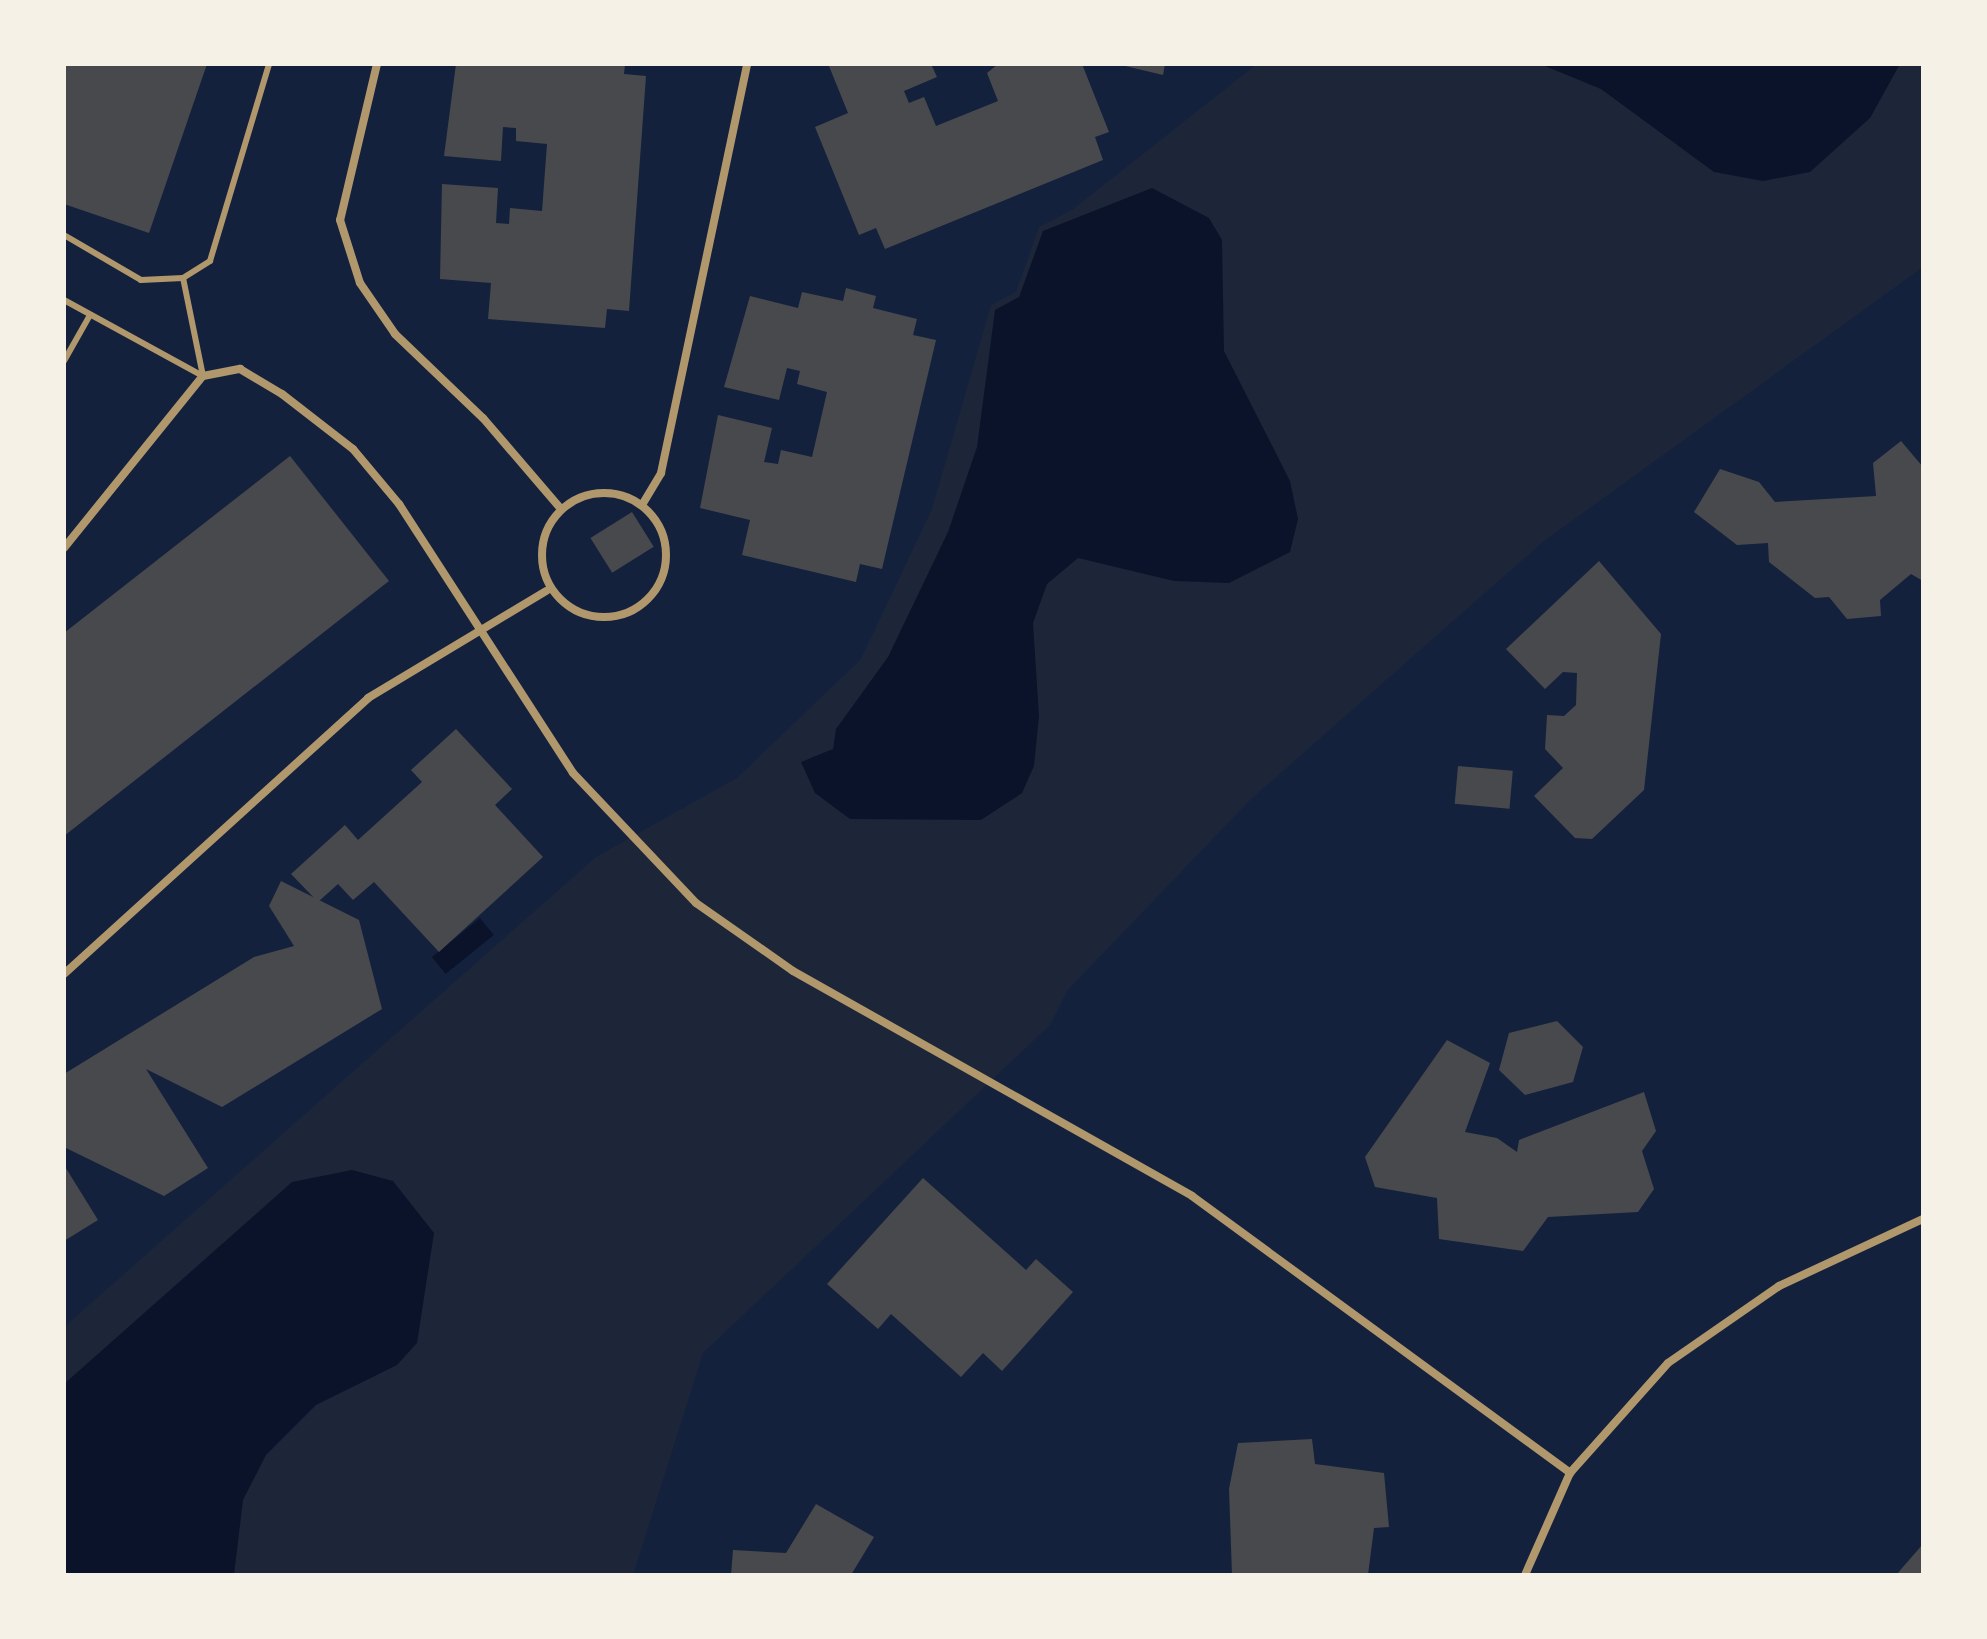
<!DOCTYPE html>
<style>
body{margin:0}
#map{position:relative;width:1987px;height:1639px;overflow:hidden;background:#14213d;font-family:"Playfair Display",serif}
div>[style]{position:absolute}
.green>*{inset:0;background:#1d2539}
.water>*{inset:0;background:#0b132b;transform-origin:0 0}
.building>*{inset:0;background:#48494c;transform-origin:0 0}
.service>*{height:6px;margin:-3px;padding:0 3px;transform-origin:3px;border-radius:3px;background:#b1986c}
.minor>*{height:8px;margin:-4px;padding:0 4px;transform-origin:4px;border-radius:4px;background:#b1986c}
.minor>.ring{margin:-4px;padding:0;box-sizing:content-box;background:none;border:8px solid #b1986c;border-radius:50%}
span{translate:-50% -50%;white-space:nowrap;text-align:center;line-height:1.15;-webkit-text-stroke:8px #f6f1e7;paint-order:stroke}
.frame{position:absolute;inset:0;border:66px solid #f6f1e7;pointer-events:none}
</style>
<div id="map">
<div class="green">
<div style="clip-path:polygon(1257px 64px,1923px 64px,1923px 267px,1544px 541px,1250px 800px,1067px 991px,1050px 1025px,703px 1353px,633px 1575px,64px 1575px,64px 1327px,596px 857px,737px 778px,861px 659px,932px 509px,991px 305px,1016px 292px,1039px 227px,1072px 210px)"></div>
</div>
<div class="water">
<div style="clip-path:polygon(1540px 64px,1900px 64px,1870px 118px,1810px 172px,1763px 181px,1714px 172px,1601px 89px)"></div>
<div style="clip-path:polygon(1152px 188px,1209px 218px,1222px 240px,1224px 351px,1290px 481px,1298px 519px,1290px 552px,1229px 583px,1174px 581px,1078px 558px,1047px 584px,1033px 623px,1039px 716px,1034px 766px,1022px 793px,981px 820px,850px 819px,815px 793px,801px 762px,833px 749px,836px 729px,888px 657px,948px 532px,977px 447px,995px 310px,1019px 297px,1043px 231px)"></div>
<div style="left:480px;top:918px;width:22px;height:62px;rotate:51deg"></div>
<div style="clip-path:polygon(352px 1170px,393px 1181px,434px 1233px,417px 1343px,397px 1365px,316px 1405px,266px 1455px,243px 1500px,234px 1575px,64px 1575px,64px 1384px,292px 1182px)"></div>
</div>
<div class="building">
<div style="clip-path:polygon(64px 64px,207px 64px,149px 233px,64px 204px)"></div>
<div style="clip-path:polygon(456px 64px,625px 64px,624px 74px,646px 76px,629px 311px,607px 309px,605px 328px,488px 319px,491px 283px,440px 279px,442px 184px,498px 188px,496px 223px,509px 224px,510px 208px,542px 211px,547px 144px,516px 141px,516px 128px,503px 127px,501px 161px,444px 156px)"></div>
<div style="clip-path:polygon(931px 64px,937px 77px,904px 91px,909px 103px,924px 97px,936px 126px,998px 101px,987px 73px,998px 64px,1082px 64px,1109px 132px,1095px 137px,1103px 160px,885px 249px,876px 228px,859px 235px,815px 127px,848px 113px,829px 66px)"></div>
<div style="clip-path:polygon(1117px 64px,1165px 64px,1163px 75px)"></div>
<div style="clip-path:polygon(846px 288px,876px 296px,873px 308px,917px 319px,913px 335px,936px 340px,882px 569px,860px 564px,856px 582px,742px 555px,750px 520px,700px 508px,718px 415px,772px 428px,764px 462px,778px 464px,781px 450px,812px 457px,827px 392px,797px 384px,800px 371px,787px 368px,779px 400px,724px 387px,750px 296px,798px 308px,802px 292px,843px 301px)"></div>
<div style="clip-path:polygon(1901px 441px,1923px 467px,1923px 581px,1911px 574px,1880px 600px,1881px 616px,1847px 619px,1829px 597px,1815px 598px,1769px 562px,1768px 543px,1737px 545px,1694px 512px,1720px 469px,1759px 482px,1775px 502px,1876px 496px,1873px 463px)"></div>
<div style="clip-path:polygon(290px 456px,389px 581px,64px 836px,64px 633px)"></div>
<div style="left:632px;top:512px;width:41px;height:49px;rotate:58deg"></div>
<div style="clip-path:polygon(1599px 561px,1661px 634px,1644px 790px,1592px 839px,1575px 838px,1534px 796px,1563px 768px,1545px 749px,1547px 715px,1564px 716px,1576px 705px,1577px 673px,1563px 672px,1545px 689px,1506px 649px)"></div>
<div style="clip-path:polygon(456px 729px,512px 789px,495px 805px,543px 857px,439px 952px,374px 882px,353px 900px,338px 884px,318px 902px,291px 874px,345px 825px,358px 840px,422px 782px,411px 770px)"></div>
<div style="left:1458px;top:766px;width:55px;height:38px;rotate:5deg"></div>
<div style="clip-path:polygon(281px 881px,359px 920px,382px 1009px,222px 1107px,146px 1069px,208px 1168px,164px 1196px,64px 1147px,64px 1074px,254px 957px,294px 946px,269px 906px)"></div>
<div style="clip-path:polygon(1557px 1021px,1583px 1047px,1573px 1082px,1525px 1095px,1499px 1070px,1509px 1033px)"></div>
<div style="clip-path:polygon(1447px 1040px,1490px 1063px,1465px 1132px,1497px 1138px,1517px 1152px,1519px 1140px,1644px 1092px,1656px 1131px,1642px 1151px,1654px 1189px,1638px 1212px,1548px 1217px,1523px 1251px,1439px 1239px,1437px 1198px,1375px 1187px,1365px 1157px)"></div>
<div style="clip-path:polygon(64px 1165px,98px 1220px,64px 1241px)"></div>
<div style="clip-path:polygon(923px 1178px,1026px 1270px,1036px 1259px,1073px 1292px,1002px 1371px,983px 1353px,961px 1377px,891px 1314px,878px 1329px,827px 1284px)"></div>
<div style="clip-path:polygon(1312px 1439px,1315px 1464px,1384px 1473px,1389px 1527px,1374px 1528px,1368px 1575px,1232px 1575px,1229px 1489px,1238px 1443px)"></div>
<div style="clip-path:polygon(816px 1504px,874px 1537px,851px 1575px,731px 1575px,733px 1550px,786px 1553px)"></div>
<div style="clip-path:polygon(1923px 1544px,1923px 1575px,1896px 1575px)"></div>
</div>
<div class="service">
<div style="left:64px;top:235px;width:89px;rotate:30.3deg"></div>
<div style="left:141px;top:280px;width:42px;rotate:-2.7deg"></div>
<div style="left:64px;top:300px;width:158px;rotate:28.7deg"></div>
<div style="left:64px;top:361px;width:53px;rotate:-60.5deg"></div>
<div style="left:203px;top:376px;width:100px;rotate:-101.5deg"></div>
<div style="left:183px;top:278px;width:32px;rotate:-32deg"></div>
<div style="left:210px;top:261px;width:206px;rotate:-73.3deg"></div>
</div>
<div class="minor">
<div style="left:377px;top:64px;width:160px;rotate:103.3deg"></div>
<div style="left:340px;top:220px;width:66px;rotate:72.4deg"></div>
<div style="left:360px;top:283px;width:62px;rotate:55.5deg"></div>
<div style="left:395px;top:334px;width:122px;rotate:43.7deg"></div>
<div style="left:483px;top:418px;width:120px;rotate:49.4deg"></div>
<div class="ring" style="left:542px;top:493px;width:116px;height:116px"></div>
<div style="left:642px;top:505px;width:37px;rotate:-59deg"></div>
<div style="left:661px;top:473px;width:418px;rotate:-78.1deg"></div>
<div style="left:64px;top:548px;width:221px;rotate:-51.1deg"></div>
<div style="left:203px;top:376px;width:38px;rotate:-11deg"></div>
<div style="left:240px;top:369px;width:49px;rotate:30.8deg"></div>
<div style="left:282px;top:394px;width:90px;rotate:37.8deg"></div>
<div style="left:353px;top:449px;width:72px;rotate:50.1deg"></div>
<div style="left:399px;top:504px;width:320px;rotate:57.1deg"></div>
<div style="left:573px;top:773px;width:179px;rotate:46.6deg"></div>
<div style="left:696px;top:903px;width:118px;rotate:35deg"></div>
<div style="left:793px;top:971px;width:458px;rotate:29.4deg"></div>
<div style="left:1192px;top:1196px;width:469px;rotate:36.2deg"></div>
<div style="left:64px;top:974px;width:411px;rotate:-42.2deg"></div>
<div style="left:368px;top:698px;width:208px;rotate:-31deg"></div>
<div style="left:1525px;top:1575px;width:111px;rotate:-66.2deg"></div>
<div style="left:1570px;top:1473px;width:147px;rotate:-48.3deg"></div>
<div style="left:1668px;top:1363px;width:135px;rotate:-34.7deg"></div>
<div style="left:1779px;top:1286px;width:159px;rotate:-25deg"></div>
</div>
<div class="frame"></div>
</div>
